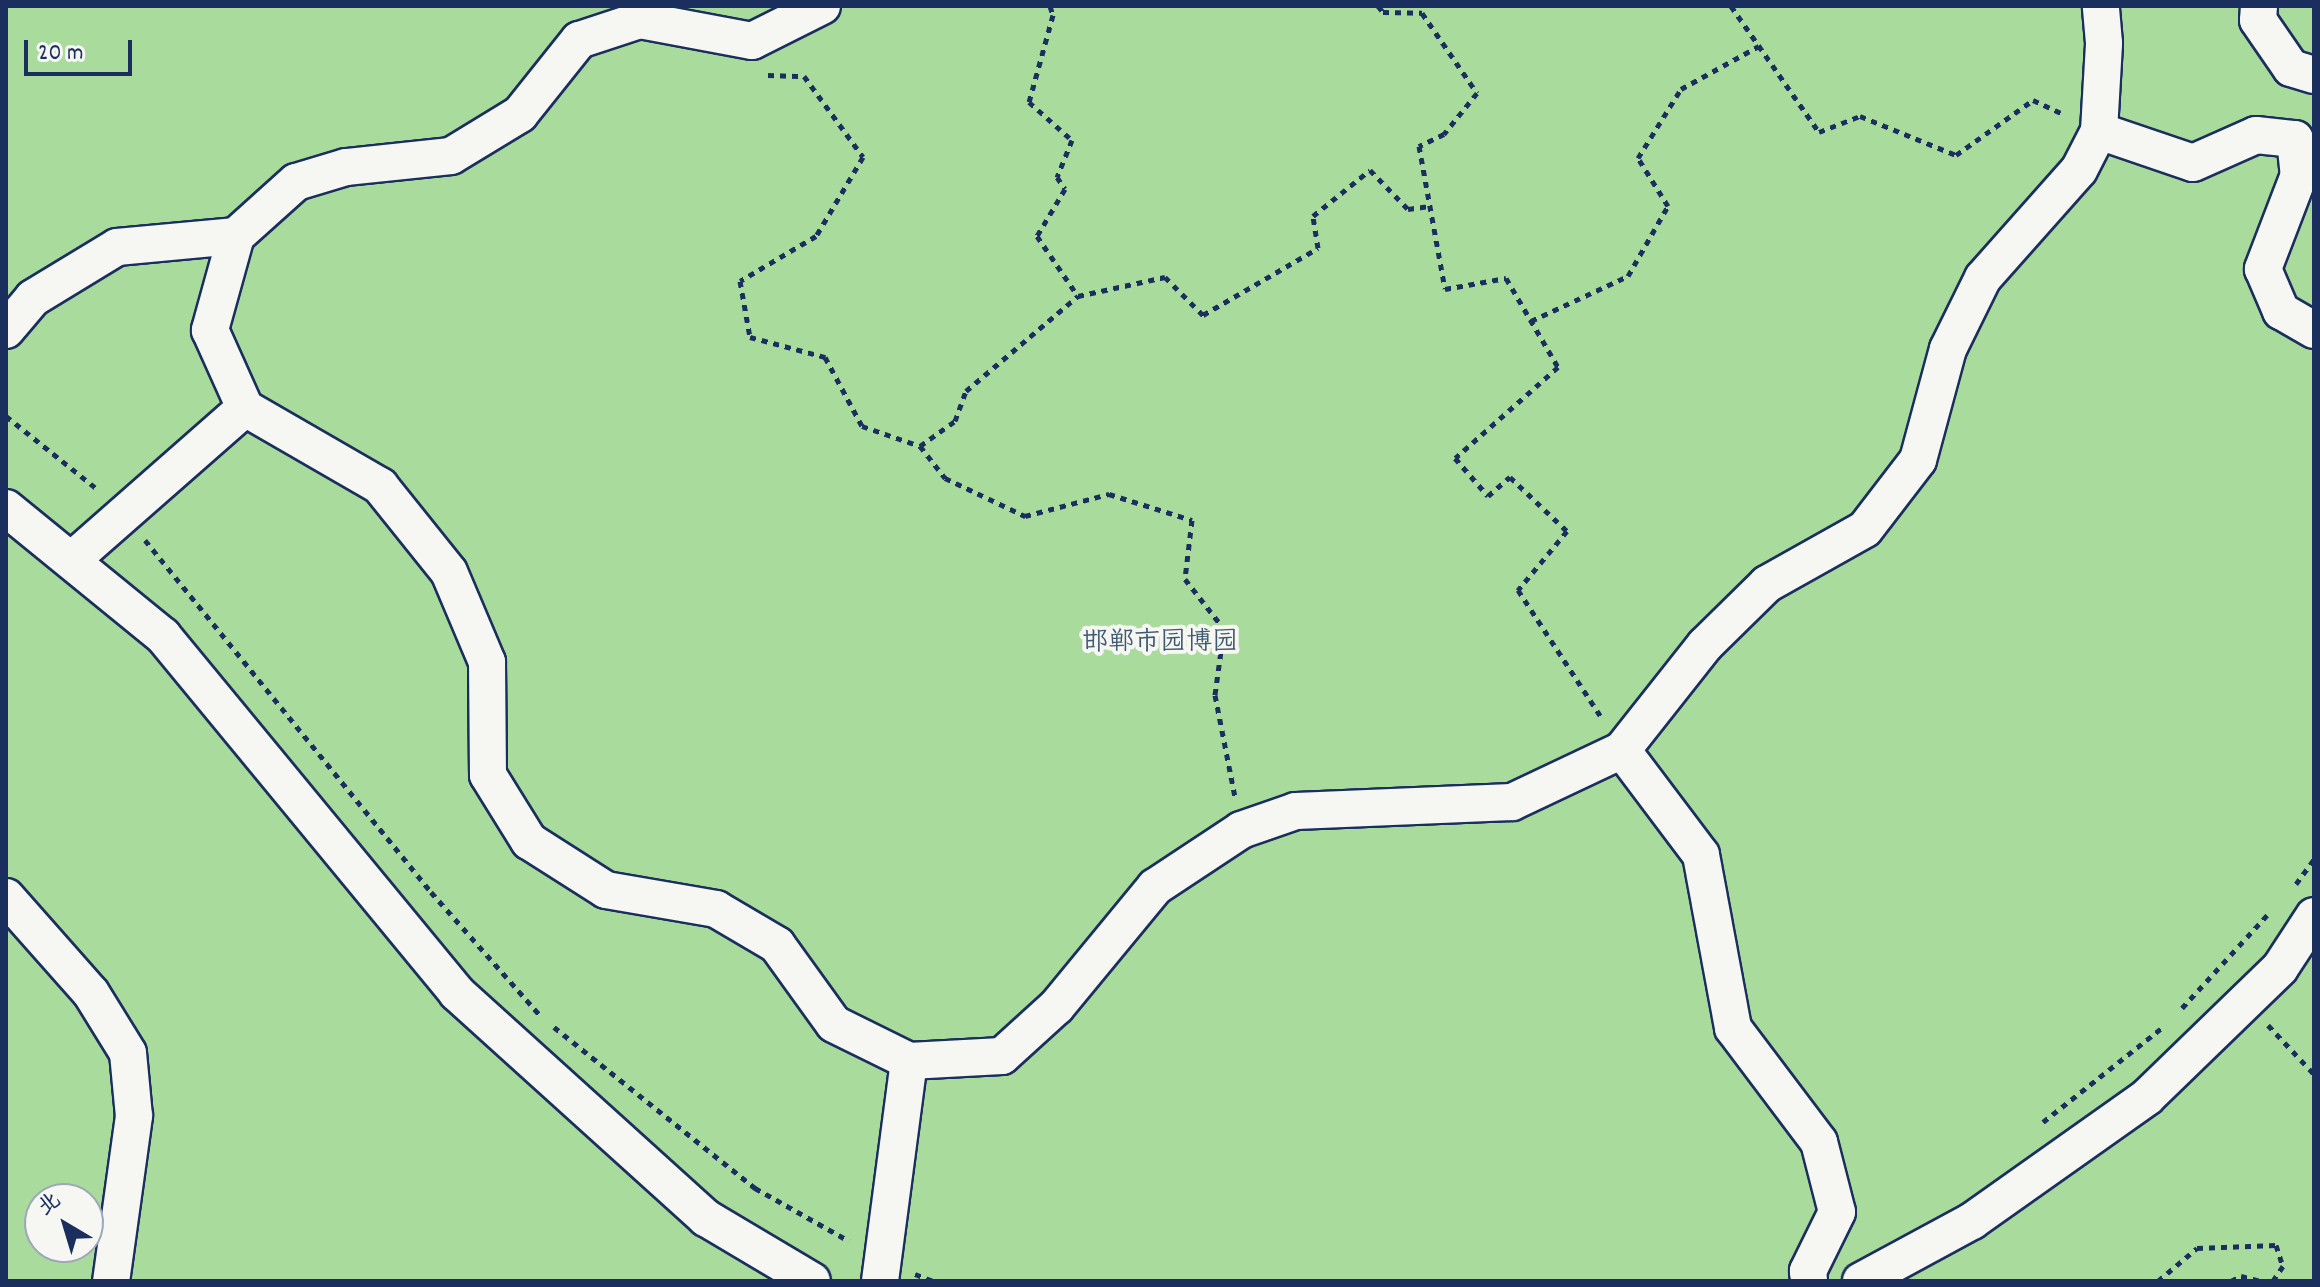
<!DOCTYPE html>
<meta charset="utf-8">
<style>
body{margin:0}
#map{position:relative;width:2320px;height:1287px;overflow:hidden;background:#f6f6f2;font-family:Dekko,"LXGW WenKai TC",sans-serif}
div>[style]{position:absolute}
.green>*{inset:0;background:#a9db9d}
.path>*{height:5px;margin-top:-2.5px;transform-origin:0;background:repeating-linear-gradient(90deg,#1b2f5e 0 6px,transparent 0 12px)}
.roads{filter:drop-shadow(2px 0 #1b2f5e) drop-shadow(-2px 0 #1b2f5e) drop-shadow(0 2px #1b2f5e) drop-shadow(0 -2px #1b2f5e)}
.minor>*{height:36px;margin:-18px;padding:0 18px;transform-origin:18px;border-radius:18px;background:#f6f6f2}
span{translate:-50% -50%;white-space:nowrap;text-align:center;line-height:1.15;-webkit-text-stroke:8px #f6f6f2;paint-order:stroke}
.park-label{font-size:26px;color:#3e5a6e}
.frame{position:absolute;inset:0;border:8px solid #1b2f5e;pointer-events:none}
.north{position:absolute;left:24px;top:1183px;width:80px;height:80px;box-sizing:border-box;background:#f6f6f2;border:2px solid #9ea6b7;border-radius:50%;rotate:322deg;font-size:22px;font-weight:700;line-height:32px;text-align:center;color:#1b2f5e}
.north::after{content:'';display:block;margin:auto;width:28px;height:36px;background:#1b2f5e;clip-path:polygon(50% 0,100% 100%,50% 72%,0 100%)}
.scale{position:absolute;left:24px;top:40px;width:108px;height:36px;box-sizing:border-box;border:4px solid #1b2f5e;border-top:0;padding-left:10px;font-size:24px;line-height:28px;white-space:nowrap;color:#1b2f5e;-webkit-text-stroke:6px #f6f6f2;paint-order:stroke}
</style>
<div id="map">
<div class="green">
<div style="clip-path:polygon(evenodd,6px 6px,2314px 6px,2314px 1281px,6px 1281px,6px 6px,40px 1199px,88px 1199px,88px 1247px,40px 1247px,40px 1199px)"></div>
</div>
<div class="path">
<div style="left:1050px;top:6px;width:9px;rotate:72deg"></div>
<div style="left:1053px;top:15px;width:90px;rotate:105.4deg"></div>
<div style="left:1029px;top:102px;width:57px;rotate:41.5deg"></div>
<div style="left:1072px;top:140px;width:40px;rotate:112deg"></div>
<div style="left:1057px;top:177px;width:14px;rotate:56deg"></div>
<div style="left:1065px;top:189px;width:55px;rotate:120.8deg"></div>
<div style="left:1037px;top:236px;width:73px;rotate:55.7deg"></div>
<div style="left:1378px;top:6px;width:8px;rotate:50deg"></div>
<div style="left:1383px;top:12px;width:39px;rotate:1deg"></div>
<div style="left:1422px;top:13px;width:97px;rotate:55.5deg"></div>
<div style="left:1477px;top:93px;width:53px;rotate:128.8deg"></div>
<div style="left:1444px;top:134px;width:28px;rotate:154deg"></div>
<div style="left:1419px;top:146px;width:145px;rotate:79.7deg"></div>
<div style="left:1445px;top:289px;width:62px;rotate:-10.2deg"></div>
<div style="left:1506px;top:278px;width:103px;rotate:59.7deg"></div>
<div style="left:1558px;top:367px;width:137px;rotate:138.5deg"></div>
<div style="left:1455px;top:458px;width:50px;rotate:49deg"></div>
<div style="left:1488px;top:496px;width:29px;rotate:-41deg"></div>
<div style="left:1510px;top:477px;width:79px;rotate:43.5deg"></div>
<div style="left:1567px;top:531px;width:77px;rotate:129.7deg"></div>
<div style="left:1518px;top:590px;width:155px;rotate:56.8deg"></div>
<div style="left:1731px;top:6px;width:154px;rotate:55.1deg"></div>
<div style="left:1819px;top:132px;width:44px;rotate:-21.3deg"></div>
<div style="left:1860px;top:116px;width:104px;rotate:22.1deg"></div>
<div style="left:1956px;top:155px;width:95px;rotate:-35.5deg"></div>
<div style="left:2033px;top:100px;width:35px;rotate:25deg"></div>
<div style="left:768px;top:75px;width:36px;rotate:2deg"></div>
<div style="left:804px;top:76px;width:100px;rotate:53.9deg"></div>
<div style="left:863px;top:157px;width:92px;rotate:120.7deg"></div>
<div style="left:816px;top:236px;width:88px;rotate:149.4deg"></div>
<div style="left:740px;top:281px;width:57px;rotate:79.9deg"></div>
<div style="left:750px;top:337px;width:78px;rotate:14.9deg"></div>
<div style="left:825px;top:357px;width:78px;rotate:61.8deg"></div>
<div style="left:862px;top:426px;width:61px;rotate:19deg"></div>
<div style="left:920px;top:446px;width:41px;rotate:52deg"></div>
<div style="left:945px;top:478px;width:89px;rotate:25.4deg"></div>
<div style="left:1025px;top:516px;width:87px;rotate:-14.7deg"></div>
<div style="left:1109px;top:494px;width:87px;rotate:17.4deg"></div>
<div style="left:1192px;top:520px;width:59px;rotate:96.8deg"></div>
<div style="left:1185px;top:579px;width:63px;rotate:52deg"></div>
<div style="left:1224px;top:629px;width:67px;rotate:97.8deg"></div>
<div style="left:1215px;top:695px;width:104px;rotate:78.9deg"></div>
<div style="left:1531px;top:321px;width:107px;rotate:-24.9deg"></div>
<div style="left:1628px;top:276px;width:81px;rotate:-60.3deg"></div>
<div style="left:1668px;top:206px;width:57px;rotate:-122deg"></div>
<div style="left:1638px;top:158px;width:81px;rotate:-58.1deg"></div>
<div style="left:1681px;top:89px;width:89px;rotate:-28.9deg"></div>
<div style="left:6px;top:416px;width:117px;rotate:38.7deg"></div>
<div style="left:920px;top:446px;width:43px;rotate:-35.5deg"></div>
<div style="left:955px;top:421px;width:32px;rotate:-70deg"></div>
<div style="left:966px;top:391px;width:147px;rotate:-40.3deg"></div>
<div style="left:1078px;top:296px;width:89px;rotate:-12.3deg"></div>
<div style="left:1165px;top:277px;width:54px;rotate:45deg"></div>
<div style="left:1203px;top:315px;width:133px;rotate:-30.2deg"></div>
<div style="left:1318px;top:248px;width:32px;rotate:-99deg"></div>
<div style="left:1313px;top:216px;width:73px;rotate:-38.9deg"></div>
<div style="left:1370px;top:170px;width:54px;rotate:45.7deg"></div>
<div style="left:1408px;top:209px;width:22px;rotate:-8deg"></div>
<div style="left:145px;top:540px;width:454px;rotate:50.9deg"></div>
<div style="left:431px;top:892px;width:164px;rotate:48.5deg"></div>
<div style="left:2296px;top:884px;width:31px;rotate:-54deg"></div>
<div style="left:2182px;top:1008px;width:130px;rotate:-47.5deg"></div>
<div style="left:2268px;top:1025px;width:67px;rotate:46.8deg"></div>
<div style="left:554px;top:1027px;width:258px;rotate:38.7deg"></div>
<div style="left:755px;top:1188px;width:108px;rotate:29.4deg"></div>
<div style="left:2043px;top:1122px;width:154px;rotate:-38.4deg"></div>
<div style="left:915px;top:1274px;width:19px;rotate:21deg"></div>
<div style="left:2158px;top:1281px;width:51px;rotate:-40.2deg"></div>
<div style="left:2197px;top:1248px;width:79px;rotate:-2.2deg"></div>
<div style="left:2276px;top:1245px;width:22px;rotate:72deg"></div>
<div style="left:2283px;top:1266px;width:18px;rotate:124deg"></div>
<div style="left:2231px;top:1281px;width:11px;rotate:-27deg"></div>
<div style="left:2241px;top:1276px;width:21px;rotate:14deg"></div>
</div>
<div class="roads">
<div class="minor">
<div style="left:822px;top:6px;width:78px;rotate:153.4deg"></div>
<div style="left:752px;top:41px;width:114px;rotate:-169.4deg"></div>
<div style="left:640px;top:20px;width:64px;rotate:161.8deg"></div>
<div style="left:579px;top:40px;width:95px;rotate:128.6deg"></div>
<div style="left:520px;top:114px;width:81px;rotate:148.7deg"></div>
<div style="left:451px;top:156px;width:106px;rotate:174deg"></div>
<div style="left:346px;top:167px;width:52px;rotate:163.3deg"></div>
<div style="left:296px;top:182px;width:81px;rotate:138deg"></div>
<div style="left:236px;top:236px;width:98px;rotate:105.5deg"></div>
<div style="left:210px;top:330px;width:85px;rotate:65.8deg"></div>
<div style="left:245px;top:408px;width:156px;rotate:30deg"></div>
<div style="left:380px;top:486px;width:110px;rotate:51.3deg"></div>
<div style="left:449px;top:572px;width:98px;rotate:67.1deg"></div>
<div style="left:487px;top:662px;width:113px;rotate:89.5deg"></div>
<div style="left:488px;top:775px;width:78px;rotate:58.2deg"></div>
<div style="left:529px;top:841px;width:91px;rotate:32.5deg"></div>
<div style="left:606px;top:890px;width:112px;rotate:9.8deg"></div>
<div style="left:716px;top:909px;width:71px;rotate:30.5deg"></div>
<div style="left:777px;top:945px;width:97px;rotate:54.2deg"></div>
<div style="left:834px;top:1024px;width:84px;rotate:26.3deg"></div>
<div style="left:909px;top:1061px;width:93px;rotate:-3.1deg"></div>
<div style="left:1002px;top:1056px;width:74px;rotate:-42.3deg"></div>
<div style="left:1057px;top:1006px;width:154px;rotate:-50.5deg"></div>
<div style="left:1155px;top:887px;width:103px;rotate:-33.5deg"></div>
<div style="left:1241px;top:830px;width:58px;rotate:-19.1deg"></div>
<div style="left:1296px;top:811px;width:216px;rotate:-2.4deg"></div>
<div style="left:1512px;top:802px;width:122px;rotate:-25.3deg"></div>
<div style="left:1622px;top:750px;width:134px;rotate:-51.7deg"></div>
<div style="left:1705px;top:645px;width:87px;rotate:-44.5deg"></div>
<div style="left:1767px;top:584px;width:112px;rotate:-29.3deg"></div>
<div style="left:1865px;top:529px;width:87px;rotate:-52.5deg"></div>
<div style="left:1918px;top:460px;width:115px;rotate:-74.9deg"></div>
<div style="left:1948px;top:349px;width:79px;rotate:-63.8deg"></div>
<div style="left:1983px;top:278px;width:144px;rotate:-48.4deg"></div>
<div style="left:2079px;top:170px;width:44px;rotate:-62.9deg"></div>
<div style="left:2099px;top:131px;width:88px;rotate:-86.7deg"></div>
<div style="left:2104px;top:43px;width:37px;rotate:-95deg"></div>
<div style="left:2259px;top:6px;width:14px;rotate:94deg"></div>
<div style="left:2258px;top:20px;width:58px;rotate:55.5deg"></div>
<div style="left:2291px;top:68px;width:24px;rotate:17deg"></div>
<div style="left:2099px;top:131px;width:99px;rotate:18.8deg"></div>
<div style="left:2193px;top:163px;width:69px;rotate:-24deg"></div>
<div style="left:2256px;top:135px;width:39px;rotate:6deg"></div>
<div style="left:2295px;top:139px;width:36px;rotate:84deg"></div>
<div style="left:2299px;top:175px;width:101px;rotate:111deg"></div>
<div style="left:2263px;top:269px;width:46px;rotate:66.8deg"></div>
<div style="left:2281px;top:311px;width:38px;rotate:30deg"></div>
<div style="left:6px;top:330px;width:42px;rotate:-49.8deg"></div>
<div style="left:33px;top:298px;width:98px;rotate:-31.3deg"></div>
<div style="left:117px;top:247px;width:120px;rotate:-5.3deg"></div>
<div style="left:6px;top:508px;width:203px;rotate:39.2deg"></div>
<div style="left:163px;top:636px;width:462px;rotate:50.5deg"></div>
<div style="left:457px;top:993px;width:336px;rotate:42.1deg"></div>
<div style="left:706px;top:1218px;width:123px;rotate:30.7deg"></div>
<div style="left:73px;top:559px;width:229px;rotate:-41.3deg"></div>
<div style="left:1622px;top:750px;width:131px;rotate:53deg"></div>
<div style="left:1701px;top:855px;width:176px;rotate:79.5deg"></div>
<div style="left:1733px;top:1028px;width:143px;rotate:53deg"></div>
<div style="left:1819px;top:1142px;width:72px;rotate:75.6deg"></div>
<div style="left:1837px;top:1212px;width:66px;rotate:116.2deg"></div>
<div style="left:1808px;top:1271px;width:10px;rotate:84deg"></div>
<div style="left:6px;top:897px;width:128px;rotate:48.5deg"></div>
<div style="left:91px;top:993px;width:70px;rotate:58.3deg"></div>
<div style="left:128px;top:1053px;width:63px;rotate:84.6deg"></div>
<div style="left:134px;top:1116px;width:167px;rotate:97.9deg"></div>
<div style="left:880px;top:1281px;width:222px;rotate:-82.5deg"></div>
<div style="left:1861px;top:1281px;width:126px;rotate:-28.4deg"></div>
<div style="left:1972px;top:1221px;width:214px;rotate:-35.3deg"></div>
<div style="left:2147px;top:1097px;width:185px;rotate:-44.1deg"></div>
<div style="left:2280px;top:968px;width:62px;rotate:-56.8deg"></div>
</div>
</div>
<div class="park-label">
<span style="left:1160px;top:644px">邯郸市园博园</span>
</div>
<div class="frame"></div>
<div class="north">北</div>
<div class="scale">20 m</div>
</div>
